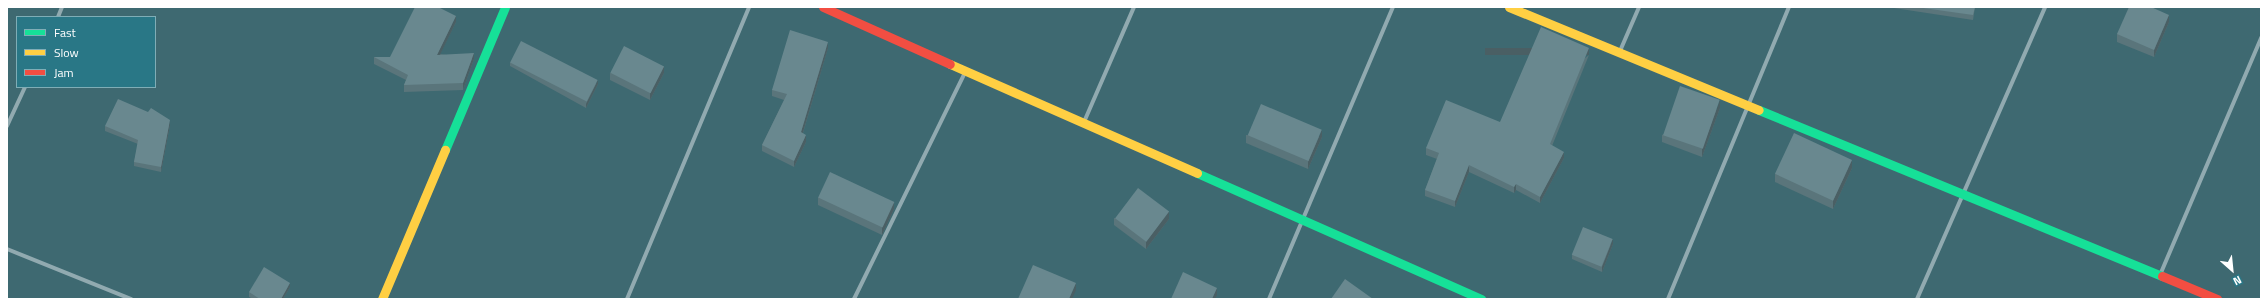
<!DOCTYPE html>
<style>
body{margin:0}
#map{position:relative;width:2268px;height:306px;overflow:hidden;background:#3e6971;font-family:"Titillium Web",sans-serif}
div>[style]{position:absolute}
.street>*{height:4px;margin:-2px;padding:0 2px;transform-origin:2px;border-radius:2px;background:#91aab0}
.fast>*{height:9px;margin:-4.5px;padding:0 4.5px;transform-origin:4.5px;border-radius:4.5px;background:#16e098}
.slow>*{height:9px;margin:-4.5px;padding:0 4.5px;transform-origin:4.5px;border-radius:4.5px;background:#ffcf43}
.jam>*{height:9px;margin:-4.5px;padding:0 4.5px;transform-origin:4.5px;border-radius:4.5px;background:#f24e42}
.wall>*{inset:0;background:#5a757b}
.shaded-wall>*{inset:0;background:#4a5f64;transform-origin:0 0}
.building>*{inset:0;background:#69888f;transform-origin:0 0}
span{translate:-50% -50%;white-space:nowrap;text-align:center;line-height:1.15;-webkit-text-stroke:4px #297786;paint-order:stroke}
.frame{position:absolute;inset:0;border:8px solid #fff;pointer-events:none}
.legend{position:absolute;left:16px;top:16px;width:140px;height:72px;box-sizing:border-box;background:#297786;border:1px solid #7fadb6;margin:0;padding:5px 7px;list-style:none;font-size:12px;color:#fff}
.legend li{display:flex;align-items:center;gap:8px;height:20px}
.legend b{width:20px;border:1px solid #7fadb6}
.north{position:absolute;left:2212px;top:250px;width:40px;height:40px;-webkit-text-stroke:3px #297786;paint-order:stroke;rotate:153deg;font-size:11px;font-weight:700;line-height:16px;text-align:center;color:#fff}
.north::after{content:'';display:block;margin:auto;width:14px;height:18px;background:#fff;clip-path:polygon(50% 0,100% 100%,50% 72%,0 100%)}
</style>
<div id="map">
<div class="street">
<div style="left:58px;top:17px;width:11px;rotate:-68deg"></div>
<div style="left:1620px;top:51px;width:48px;rotate:-66.6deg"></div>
<div style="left:1084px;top:122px;width:125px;rotate:-66.5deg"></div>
<div style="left:7px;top:126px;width:43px;rotate:-65.2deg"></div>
<div style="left:7px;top:249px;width:134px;rotate:22deg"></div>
<div style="left:2160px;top:275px;width:258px;rotate:-66.9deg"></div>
<div style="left:627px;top:299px;width:316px;rotate:-67.3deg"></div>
<div style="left:854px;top:299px;width:253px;rotate:-63.9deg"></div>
<div style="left:1269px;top:299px;width:317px;rotate:-67deg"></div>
<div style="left:1668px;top:299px;width:316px;rotate:-67.5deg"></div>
<div style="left:1917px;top:299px;width:319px;rotate:-66.3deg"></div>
</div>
<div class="fast">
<div style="left:1759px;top:110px;width:436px;rotate:22.4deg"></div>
<div style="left:445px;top:150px;width:155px;rotate:-67.2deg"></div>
<div style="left:1197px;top:173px;width:311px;rotate:23.9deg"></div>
</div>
<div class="slow">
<div style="left:1509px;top:7px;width:270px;rotate:22.4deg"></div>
<div style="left:950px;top:64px;width:270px;rotate:23.8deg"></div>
<div style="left:382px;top:299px;width:162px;rotate:-67.1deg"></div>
</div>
<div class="jam">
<div style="left:823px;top:7px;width:139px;rotate:24.2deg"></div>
<div style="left:2162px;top:276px;width:60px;rotate:22.7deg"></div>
</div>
<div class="wall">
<div style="clip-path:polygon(1894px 7px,1975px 7px,1973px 20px,1894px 8px)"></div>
<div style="clip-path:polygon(456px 22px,440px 54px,474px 59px,463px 90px,404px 92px,404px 85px,406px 80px,374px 64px,374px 57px,390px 57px)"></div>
<div style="clip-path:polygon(2169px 22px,2154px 57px,2117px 42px,2117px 34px)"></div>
<div style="clip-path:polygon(828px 48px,803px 133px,806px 142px,794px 167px,762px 151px,762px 145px,784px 100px,772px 96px,772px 90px)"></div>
<div style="clip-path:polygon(1589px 55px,1552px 146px,1564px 158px,1540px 203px,1516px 190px,1514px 193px,1469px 172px,1455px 207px,1425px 196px,1425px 190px,1437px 159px,1426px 155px,1426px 148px,1500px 122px)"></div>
<div style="clip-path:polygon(510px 62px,598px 84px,586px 108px,510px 66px)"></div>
<div style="clip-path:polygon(610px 73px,664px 73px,650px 100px,610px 80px)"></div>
<div style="clip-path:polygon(1720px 108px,1702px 157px,1662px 142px,1662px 135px)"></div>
<div style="clip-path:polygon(170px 125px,161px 172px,134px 166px,134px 162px,138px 144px,105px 131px,105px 126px)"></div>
<div style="clip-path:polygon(1246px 135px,1322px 137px,1308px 169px,1246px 143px)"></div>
<div style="clip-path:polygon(1852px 168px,1833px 209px,1775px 182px,1775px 174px)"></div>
<div style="clip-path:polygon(818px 197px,894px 209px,882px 235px,818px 205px)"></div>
<div style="clip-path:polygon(1114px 218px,1169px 219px,1146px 249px,1114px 225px)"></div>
<div style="clip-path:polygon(1613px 244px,1602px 272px,1572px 259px,1572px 255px)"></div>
<div style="clip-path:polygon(290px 287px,283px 299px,253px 299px,249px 297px,249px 292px)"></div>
</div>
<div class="shaded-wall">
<div style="clip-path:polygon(2169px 15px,2169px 22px,2154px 57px,2154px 50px)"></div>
<div style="clip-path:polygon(456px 16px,456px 22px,437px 61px,437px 55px)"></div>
<div style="clip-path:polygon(828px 42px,828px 48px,801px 139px,801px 132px)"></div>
<div style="left:1589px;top:48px;width:7px;height:104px;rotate:90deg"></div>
<div style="clip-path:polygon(474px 53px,474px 59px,463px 90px,463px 83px)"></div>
<div style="clip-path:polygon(664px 66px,664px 73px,650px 100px,650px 93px)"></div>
<div style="clip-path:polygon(598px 80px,598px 84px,586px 108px,586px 104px)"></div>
<div style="clip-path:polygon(1720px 100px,1720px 108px,1702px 157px,1702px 149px)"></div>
<div style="clip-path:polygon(170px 120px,170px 125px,161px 172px,161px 167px)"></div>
<div style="clip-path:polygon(1322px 130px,1322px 137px,1308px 169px,1308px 162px)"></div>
<div style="clip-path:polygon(806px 135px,806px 142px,794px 167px,794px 161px)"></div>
<div style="clip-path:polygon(1564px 152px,1564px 158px,1540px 203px,1540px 197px)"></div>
<div style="clip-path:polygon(1852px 160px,1852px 168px,1833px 209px,1833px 201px)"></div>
<div style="clip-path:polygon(1469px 165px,1469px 172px,1455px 207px,1455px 201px)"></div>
<div style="clip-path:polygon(1516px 184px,1516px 190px,1514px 193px,1514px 187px)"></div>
<div style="clip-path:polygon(894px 202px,894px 209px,882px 235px,882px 227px)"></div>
<div style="clip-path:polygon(1169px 211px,1169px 219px,1146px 249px,1146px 242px)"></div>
<div style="clip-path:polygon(1613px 239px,1613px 244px,1602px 272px,1602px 267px)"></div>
<div style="clip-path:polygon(290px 283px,290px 287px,283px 299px,281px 299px)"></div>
<div style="clip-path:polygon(1076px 283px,1076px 290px,1072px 299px,1069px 299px)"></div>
<div style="clip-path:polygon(1217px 288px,1217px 295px,1215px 299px,1212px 299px)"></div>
</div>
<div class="building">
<div style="clip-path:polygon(415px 7px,438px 7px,456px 16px,437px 55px,474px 53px,463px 83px,404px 85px,408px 75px,374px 57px,390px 57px)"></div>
<div style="clip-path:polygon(1916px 7px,1975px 7px,1973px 15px)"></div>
<div style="clip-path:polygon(2129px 7px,2151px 7px,2169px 15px,2154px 50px,2117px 34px)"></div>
<div style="clip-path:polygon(1541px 27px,1589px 48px,1550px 144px,1564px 152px,1540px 197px,1516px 184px,1514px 187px,1469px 165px,1455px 201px,1425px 190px,1439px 153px,1426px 148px,1446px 100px,1500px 122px)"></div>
<div style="clip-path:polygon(790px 30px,828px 42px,801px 132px,806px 135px,794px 161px,762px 145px,787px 94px,772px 90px)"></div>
<div style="left:521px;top:41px;width:86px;height:24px;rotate:27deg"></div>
<div style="left:624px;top:46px;width:45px;height:30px;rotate:27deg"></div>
<div style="left:1680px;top:86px;width:42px;height:52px;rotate:19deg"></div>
<div style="clip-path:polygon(118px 99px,148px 112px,151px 108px,170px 120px,161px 167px,134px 162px,138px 140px,105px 126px)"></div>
<div style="left:1261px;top:104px;width:66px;height:34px;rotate:23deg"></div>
<div style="left:1794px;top:133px;width:64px;height:45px;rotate:25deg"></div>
<div style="left:830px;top:172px;width:71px;height:28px;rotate:25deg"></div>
<div style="left:1138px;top:188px;width:39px;height:38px;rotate:37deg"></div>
<div style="left:1583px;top:227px;width:32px;height:30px;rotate:22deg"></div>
<div style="clip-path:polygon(1033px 265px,1076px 283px,1069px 299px,1018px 299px)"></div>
<div style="clip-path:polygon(264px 267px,290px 283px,281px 299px,260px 299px,249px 292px)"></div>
<div style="clip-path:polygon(1183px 272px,1217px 288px,1212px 299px,1171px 299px)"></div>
<div style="clip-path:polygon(1345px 279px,1373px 299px,1331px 299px)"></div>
</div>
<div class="frame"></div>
<ul class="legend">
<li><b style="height:5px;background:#16e098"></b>Fast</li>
<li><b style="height:5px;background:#ffcf43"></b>Slow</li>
<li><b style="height:5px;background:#f24e42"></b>Jam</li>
</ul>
<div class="north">N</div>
</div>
